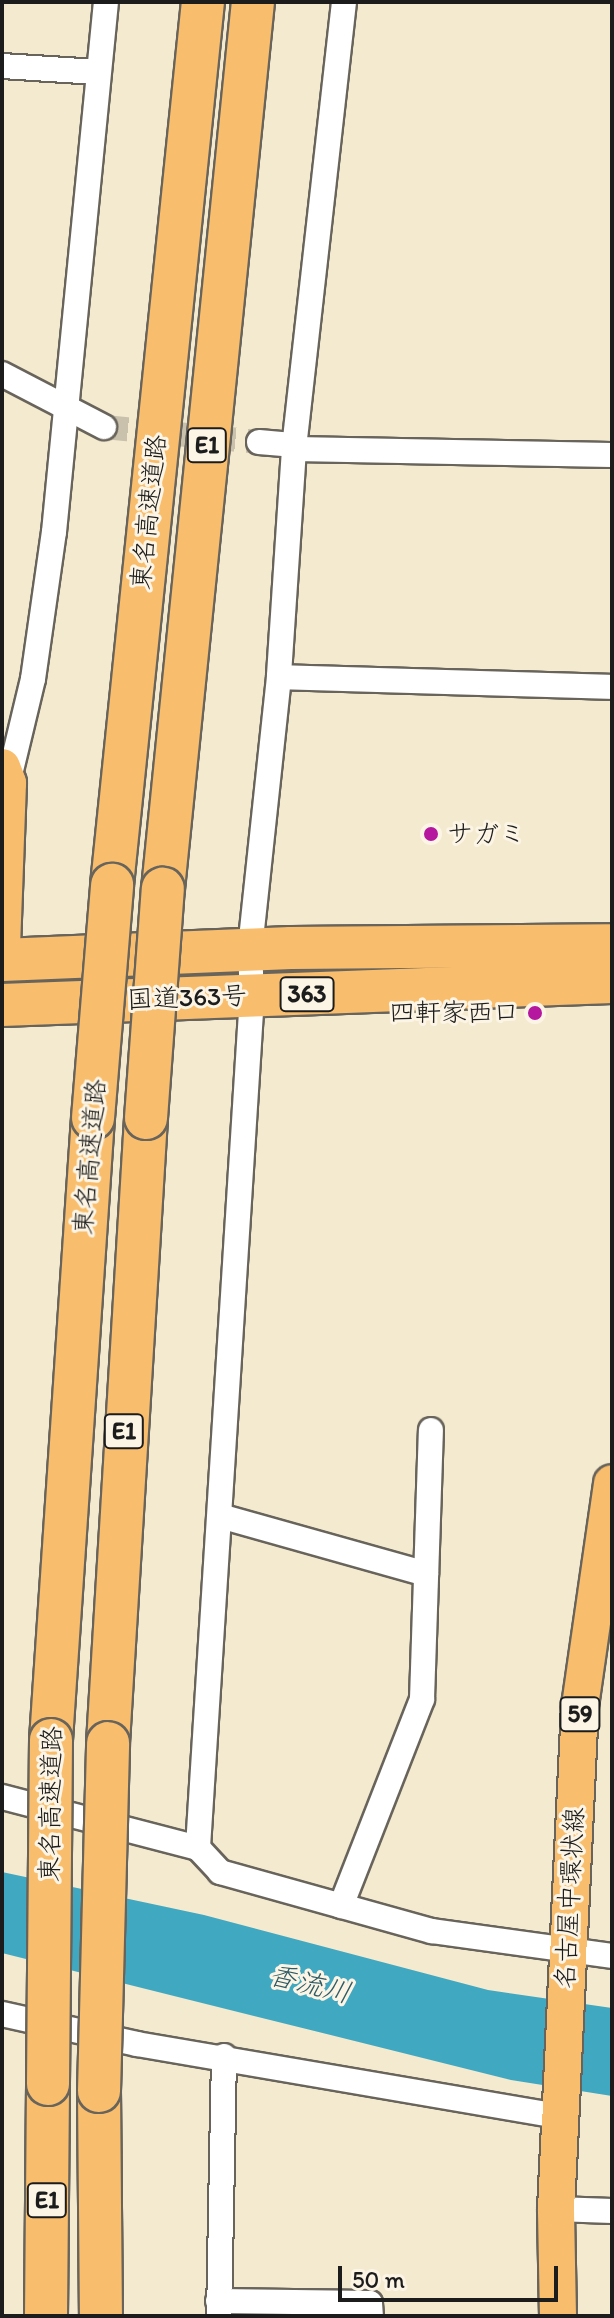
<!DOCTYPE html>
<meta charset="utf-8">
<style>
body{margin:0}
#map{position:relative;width:614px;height:2318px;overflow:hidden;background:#f4ead0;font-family:Itim,"Klee One",sans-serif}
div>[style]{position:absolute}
.water>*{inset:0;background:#41a8c1}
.street-tunnel>*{height:24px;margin-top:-12px;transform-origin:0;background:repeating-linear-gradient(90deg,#c9c1ac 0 24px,transparent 0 36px)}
.roads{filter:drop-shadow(2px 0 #68645b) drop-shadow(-2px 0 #68645b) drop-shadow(0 2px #68645b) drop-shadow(0 -2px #68645b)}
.street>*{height:24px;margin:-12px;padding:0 12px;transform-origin:12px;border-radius:12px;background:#fff}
.primary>*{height:36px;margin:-18px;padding:0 18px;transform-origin:18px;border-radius:18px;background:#f9be6d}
.highway>*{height:42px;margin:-21px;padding:0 21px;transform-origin:21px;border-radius:21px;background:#f9be6d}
.bridges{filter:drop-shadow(2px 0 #68645b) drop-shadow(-2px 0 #68645b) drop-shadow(0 2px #68645b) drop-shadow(0 -2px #68645b)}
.highway-bridge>*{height:42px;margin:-21px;padding:0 21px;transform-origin:21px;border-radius:21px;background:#f9be6d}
.dots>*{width:22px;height:22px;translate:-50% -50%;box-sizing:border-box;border:4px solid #fcf5e5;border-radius:50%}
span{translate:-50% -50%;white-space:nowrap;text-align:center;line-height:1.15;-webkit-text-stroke:6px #fcf5e5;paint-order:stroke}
.shield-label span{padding:2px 6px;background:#fcf5e5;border:2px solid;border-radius:6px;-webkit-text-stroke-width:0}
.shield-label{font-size:24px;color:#1c1c1c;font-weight:700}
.street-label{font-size:26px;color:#1c1c1c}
.poi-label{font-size:26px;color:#1c1c1c}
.left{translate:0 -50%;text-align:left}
.right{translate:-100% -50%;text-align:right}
.water-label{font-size:28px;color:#2d5b66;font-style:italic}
.frame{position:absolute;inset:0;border:4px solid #1c1c1c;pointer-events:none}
.scale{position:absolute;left:338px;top:2266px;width:220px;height:36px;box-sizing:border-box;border:4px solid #1c1c1c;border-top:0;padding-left:10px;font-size:24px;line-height:28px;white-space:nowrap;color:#1c1c1c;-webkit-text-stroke:6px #fcf5e5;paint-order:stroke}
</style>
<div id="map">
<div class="water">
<div style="clip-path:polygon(2px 1872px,204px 1915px,488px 1990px,612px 2008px,612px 2096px,511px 2080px,2px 1953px)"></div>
</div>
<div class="street-tunnel">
<div style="left:104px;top:427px;width:156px;rotate:5.5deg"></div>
</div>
<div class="roads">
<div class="street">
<div style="left:344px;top:2px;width:450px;rotate:96.4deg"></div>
<div style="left:294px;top:449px;width:228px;rotate:93.8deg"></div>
<div style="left:279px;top:677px;width:275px;rotate:96.1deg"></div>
<div style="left:250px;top:950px;width:46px;rotate:87.5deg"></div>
<div style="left:252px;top:996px;width:854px;rotate:93.63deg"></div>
<div style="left:198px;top:1848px;width:33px;rotate:47deg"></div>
<div style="left:220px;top:1872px;width:220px;rotate:15.6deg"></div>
<div style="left:432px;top:1931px;width:182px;rotate:7.9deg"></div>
<div style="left:2px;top:66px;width:96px;rotate:3.6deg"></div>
<div style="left:2px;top:374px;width:115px;rotate:27.5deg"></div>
<div style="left:259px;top:442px;width:36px;rotate:5deg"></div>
<div style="left:294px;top:449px;width:318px;rotate:1.1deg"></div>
<div style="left:279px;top:677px;width:333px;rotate:1.7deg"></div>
<div style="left:8px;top:783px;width:107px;rotate:-76.5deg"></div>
<div style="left:33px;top:679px;width:148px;rotate:-81.9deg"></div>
<div style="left:54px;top:532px;width:533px;rotate:-84.4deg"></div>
<div style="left:220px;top:1516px;width:214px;rotate:15.7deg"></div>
<div style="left:2px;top:1797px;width:203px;rotate:14.6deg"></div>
<div style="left:341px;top:1906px;width:222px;rotate:-68.6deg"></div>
<div style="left:422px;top:1699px;width:269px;rotate:-88.1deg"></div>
<div style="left:2px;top:2014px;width:138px;rotate:12.5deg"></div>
<div style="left:137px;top:2044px;width:429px;rotate:9.7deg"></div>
<div style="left:556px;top:2209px;width:56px;rotate:2deg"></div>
<div style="left:218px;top:2301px;width:152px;rotate:0.8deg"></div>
<div style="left:370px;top:2303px;width:13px;rotate:86deg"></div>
<div style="left:219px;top:2316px;width:260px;rotate:-88.9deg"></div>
</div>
<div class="primary">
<div style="left:2px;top:767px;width:17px;rotate:69deg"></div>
<div style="left:8px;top:783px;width:165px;rotate:92.1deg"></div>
<div style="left:558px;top:2316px;width:107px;rotate:-91.1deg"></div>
<div style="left:556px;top:2209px;width:504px;rotate:-87.27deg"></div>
<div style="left:580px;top:1706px;width:225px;rotate:-81.8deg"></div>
</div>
<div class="highway">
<div style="left:112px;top:885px;width:888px;rotate:-84.12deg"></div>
<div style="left:163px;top:889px;width:892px;rotate:-84.21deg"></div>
<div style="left:2px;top:960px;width:289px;rotate:-2.4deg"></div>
<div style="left:291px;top:948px;width:321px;rotate:-0.5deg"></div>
<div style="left:2px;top:1005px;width:610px;rotate:-2.16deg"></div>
<div style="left:51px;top:1740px;width:623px;rotate:-86.14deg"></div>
<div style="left:108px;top:1743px;width:626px;rotate:-86.52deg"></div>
<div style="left:99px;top:2091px;width:225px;rotate:89.5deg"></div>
<div style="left:46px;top:2316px;width:232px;rotate:-89.5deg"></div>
</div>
</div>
<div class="bridges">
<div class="highway-bridge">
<div style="left:93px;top:1118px;width:234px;rotate:-85.3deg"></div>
<div style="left:146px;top:1118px;width:230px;rotate:-85.8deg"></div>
<div style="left:48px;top:2084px;width:344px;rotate:-89.5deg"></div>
<div style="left:99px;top:2091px;width:348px;rotate:-88.5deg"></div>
</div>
</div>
<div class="dots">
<div style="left:431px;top:834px;background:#b5179e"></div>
<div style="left:535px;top:1013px;background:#b5179e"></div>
</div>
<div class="shield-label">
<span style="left:207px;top:445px">E1</span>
<span style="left:307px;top:994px">363</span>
<span style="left:124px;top:1431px">E1</span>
<span style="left:580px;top:1714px">59</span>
<span style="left:47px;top:2200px">E1</span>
</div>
<div class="street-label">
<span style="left:149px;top:512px;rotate:-84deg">東名高速道路</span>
<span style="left:187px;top:998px;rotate:-2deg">国道363号</span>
<span style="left:90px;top:1157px;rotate:-85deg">東名高速道路</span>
<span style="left:51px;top:1804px;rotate:-89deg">東名高速道路</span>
<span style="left:570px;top:1898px;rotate:-87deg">名古屋中環状線</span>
</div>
<div class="poi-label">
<span class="left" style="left:447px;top:834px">サガミ</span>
<span class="right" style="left:519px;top:1013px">四軒家西口</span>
</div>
<div class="water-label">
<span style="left:310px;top:1983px;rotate:14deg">香流川</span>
</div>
<div class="frame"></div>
<div class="scale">50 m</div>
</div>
